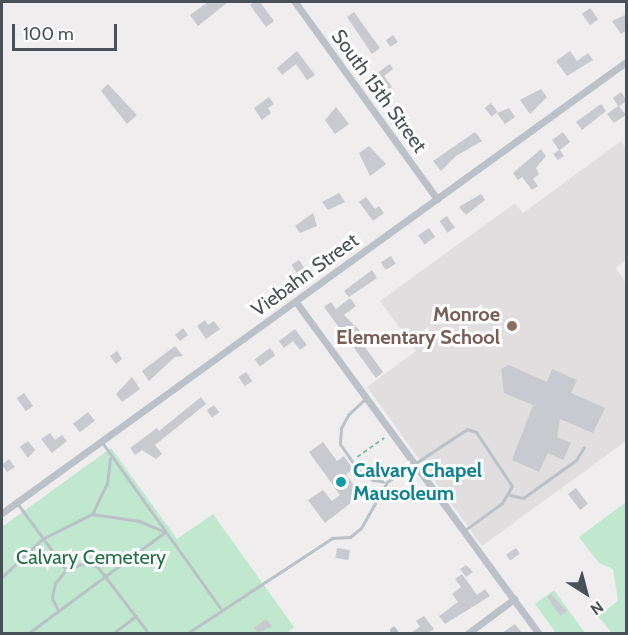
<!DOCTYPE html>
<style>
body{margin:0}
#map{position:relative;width:628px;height:635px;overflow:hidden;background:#efeded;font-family:Cabin,sans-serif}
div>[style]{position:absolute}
.education>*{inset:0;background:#e0dede}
.green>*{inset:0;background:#c0e8ce}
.building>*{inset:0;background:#c8cacf;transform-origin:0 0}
.path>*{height:1.5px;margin-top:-0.75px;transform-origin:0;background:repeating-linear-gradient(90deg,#7dc29c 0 4.5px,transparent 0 7.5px)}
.lane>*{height:3px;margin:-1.5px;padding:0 1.5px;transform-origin:1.5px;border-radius:1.5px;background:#bac2c8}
.street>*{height:7px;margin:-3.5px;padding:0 3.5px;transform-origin:3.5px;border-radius:3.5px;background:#bac2c8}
.dots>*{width:16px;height:16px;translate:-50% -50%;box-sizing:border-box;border:3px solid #fff;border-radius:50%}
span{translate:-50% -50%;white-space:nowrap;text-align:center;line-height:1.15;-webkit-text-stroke:6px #fff;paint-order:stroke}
.street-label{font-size:20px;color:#485158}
.education-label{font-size:20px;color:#785e54;font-weight:700}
.right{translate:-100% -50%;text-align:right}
.culture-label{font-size:20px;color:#0d838f;font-weight:700}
.left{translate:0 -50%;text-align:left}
.park-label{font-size:20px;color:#227045}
.frame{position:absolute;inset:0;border:3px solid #485158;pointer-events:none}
.north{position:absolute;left:556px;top:563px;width:60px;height:60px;-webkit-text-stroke:4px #fff;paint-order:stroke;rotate:144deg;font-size:16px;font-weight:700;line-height:24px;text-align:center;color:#485158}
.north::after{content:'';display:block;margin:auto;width:21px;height:27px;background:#485158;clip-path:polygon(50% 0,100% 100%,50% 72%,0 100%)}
.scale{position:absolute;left:12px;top:24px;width:105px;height:27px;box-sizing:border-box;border:3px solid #485158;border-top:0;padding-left:8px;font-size:18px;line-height:21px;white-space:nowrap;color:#485158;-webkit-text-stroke:4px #fff;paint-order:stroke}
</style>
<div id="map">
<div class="education">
<div style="clip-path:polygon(621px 141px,626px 148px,626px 260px,616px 268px,626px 283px,626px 441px,482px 546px,367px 387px,416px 351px,380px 301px,515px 203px,523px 213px)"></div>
</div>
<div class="green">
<div style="clip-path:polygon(111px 448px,177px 539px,213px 514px,294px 627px,286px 634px,2px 633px,2px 527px)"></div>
<div style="clip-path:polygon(626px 502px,626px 633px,612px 633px,598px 616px,618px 601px,613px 569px,599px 563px,579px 537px)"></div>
<div style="clip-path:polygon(554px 590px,585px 633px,556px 633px,535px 604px)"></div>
</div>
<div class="building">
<div style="clip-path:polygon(208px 2px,228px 2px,198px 26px,190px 15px)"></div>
<div style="clip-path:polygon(254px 2px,260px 2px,274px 21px,266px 27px,250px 5px)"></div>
<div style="left:590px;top:8px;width:14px;height:10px;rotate:54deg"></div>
<div style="clip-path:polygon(354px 12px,380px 48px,372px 54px,347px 17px)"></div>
<div style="clip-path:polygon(627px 14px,627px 30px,621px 34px,612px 21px)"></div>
<div style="clip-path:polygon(393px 35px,398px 42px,390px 47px,386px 40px)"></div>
<div style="clip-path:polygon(297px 51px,315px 75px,307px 80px,296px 64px,282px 75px,277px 68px)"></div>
<div style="clip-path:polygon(570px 51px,577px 61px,588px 53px,593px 60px,567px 76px,556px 61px)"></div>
<div style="clip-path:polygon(390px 64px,393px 69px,384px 76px,392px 87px,385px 92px,373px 76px)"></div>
<div style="clip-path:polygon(108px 84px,137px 115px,127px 124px,101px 91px)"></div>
<div style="clip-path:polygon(541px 89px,547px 97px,530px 114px,520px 100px)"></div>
<div style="clip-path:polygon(621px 92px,627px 101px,619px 106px,626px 115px,614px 123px,607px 114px,618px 106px,613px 98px)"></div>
<div style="clip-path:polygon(269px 97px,274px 104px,268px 108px,271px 113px,262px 120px,254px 108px)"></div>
<div style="left:491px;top:103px;width:11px;height:8px;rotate:52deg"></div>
<div style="clip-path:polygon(601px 104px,606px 111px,582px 130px,576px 122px)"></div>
<div style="clip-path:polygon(336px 107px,349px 124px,335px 134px,325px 120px)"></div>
<div style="clip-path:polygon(509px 108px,515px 117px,505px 124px,497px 113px)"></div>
<div style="clip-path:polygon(475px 132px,482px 141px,456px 156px,441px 171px,433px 161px)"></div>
<div style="clip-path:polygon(563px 132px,570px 142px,560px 150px,564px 156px,558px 160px,553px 154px,559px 150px,552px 140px)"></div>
<div style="clip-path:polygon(369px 146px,386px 164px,370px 176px,359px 153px)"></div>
<div style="clip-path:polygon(541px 149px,546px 156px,536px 168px,539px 174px,533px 179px,538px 186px,532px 190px,522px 177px,518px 180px,513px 173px)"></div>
<div style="clip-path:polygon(339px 193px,345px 202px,328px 210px,322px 202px)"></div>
<div style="clip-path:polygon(481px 194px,485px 200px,466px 215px,459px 207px)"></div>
<div style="clip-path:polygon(366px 197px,375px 209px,379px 206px,384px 213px,373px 221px,359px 202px)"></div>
<div style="clip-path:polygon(313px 213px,317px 226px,300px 233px,295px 226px)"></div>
<div style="left:447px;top:216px;width:14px;height:9px;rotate:56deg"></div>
<div style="left:429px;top:228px;width:11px;height:13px;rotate:56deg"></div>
<div style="left:391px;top:256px;width:9px;height:12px;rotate:58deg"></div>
<div style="left:299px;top:260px;width:11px;height:9px;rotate:56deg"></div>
<div style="clip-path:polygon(372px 270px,377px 278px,349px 297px,344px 291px)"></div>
<div style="clip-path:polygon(350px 298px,356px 306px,344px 315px,360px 331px,357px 333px,365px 347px,383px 372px,376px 378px,324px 307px,331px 302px,336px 309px)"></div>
<div style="clip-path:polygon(205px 320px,208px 325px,214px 321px,220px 329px,206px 339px,197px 326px)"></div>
<div style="clip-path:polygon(183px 328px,188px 335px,180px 341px,175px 335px)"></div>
<div style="clip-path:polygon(295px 329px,307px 345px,300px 350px,293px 341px,284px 348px,279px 341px)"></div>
<div style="clip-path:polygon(175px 346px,183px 356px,175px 357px,149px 381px,142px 371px)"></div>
<div style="left:270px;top:348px;width:9px;height:19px;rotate:54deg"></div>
<div style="clip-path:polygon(117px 351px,122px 359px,116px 364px,110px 356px)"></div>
<div style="clip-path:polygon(509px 365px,547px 382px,552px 369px,577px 380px,571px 393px,605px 408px,593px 433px,560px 419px,557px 437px,571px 443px,563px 460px,548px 453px,539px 472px,512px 460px,533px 405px,504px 393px,501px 369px)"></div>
<div style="left:246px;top:372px;width:11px;height:9px;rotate:56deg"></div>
<div style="clip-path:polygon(132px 377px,140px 389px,122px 402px,116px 394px)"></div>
<div style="left:24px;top:393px;width:16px;height:9px;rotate:55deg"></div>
<div style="clip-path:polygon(201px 397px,206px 404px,155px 445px,162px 454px,156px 459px,142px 450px,135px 455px,130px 448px,157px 428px,159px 431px)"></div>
<div style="left:214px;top:405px;width:9px;height:9px;rotate:54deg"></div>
<div style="left:88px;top:412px;width:11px;height:19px;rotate:52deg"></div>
<div style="clip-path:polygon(50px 433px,55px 440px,62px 435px,67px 441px,52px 453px,41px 439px)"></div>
<div style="clip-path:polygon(28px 441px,35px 450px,28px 458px,20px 447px)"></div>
<div style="clip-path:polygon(323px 442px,337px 461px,344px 456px,353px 469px,346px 474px,361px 495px,325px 523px,308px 500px,323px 490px,332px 501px,340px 495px,309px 452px)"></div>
<div style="clip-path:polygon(9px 459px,15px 467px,7px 472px,2px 465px)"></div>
<div style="left:576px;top:488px;width:20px;height:10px;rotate:53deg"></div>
<div style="left:337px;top:548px;width:13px;height:10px;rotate:9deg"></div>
<div style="left:516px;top:548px;width:7px;height:12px;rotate:56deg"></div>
<div style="clip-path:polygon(466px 565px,473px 572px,466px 577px,460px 569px)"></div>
<div style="clip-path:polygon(462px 574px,477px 595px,485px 589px,490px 596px,445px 624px,439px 616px,458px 602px,452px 594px,461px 587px,455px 579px)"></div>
<div style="clip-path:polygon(551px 594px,567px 611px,560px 616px,547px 597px)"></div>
<div style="clip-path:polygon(424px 616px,434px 629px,428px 633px,410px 633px,420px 627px,416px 621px)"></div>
<div style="clip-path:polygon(266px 619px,272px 626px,258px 633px,254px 628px)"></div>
<div style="clip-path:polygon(515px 624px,522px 633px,502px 633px)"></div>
</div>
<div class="path">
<div style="left:357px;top:457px;width:33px;rotate:-35deg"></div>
</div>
<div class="lane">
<div style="left:365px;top:399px;width:23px;rotate:137deg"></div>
<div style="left:348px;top:415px;width:15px;rotate:118deg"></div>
<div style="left:341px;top:428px;width:16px;rotate:94deg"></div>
<div style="left:340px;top:444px;width:33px;rotate:55deg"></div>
<div style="left:359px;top:471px;width:17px;rotate:33deg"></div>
<div style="left:373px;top:480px;width:14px;rotate:8deg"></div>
<div style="left:101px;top:441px;width:205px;rotate:54.5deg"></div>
<div style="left:510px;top:495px;width:13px;rotate:13deg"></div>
<div style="left:523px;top:498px;width:65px;rotate:-35.6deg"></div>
<div style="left:576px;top:460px;width:15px;rotate:-58deg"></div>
<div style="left:17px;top:503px;width:83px;rotate:53.8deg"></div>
<div style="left:92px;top:514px;width:34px;rotate:-64deg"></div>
<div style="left:107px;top:483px;width:25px;rotate:-83deg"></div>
<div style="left:2px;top:577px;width:55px;rotate:-43.5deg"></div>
<div style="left:42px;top:539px;width:56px;rotate:-26.6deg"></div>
<div style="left:92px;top:514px;width:48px;rotate:8.5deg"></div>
<div style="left:139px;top:521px;width:28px;rotate:23deg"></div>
<div style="left:165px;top:532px;width:172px;rotate:143.5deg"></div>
<div style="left:58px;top:610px;width:13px;rotate:-117deg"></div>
<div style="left:52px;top:598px;width:15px;rotate:-79deg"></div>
<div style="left:55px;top:583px;width:17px;rotate:-50deg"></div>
<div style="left:66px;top:570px;width:17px;rotate:-21deg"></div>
<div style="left:82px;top:564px;width:15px;rotate:8deg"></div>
<div style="left:97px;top:566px;width:86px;rotate:52.6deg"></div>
<div style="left:112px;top:634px;width:30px;rotate:-37deg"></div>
<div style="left:186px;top:634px;width:175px;rotate:-33.3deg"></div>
<div style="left:332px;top:538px;width:18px;rotate:-3deg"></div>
<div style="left:350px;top:537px;width:14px;rotate:-39deg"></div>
<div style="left:361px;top:528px;width:53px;rotate:-60.5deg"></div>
<div style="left:387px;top:482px;width:96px;rotate:-33.5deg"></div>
<div style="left:467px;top:429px;width:9px;rotate:18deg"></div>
<div style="left:476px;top:432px;width:65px;rotate:56.3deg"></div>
<div style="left:512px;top:486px;width:20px;rotate:120deg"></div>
<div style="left:502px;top:503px;width:46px;rotate:143.9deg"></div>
</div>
<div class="street">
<div style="left:295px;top:2px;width:243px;rotate:54.2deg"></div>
<div style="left:296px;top:302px;width:411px;rotate:53.8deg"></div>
<div style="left:2px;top:513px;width:770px;rotate:-35.86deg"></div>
<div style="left:393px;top:630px;width:4px;rotate:63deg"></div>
<div style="left:467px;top:634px;width:59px;rotate:-36.7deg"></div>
</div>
<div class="dots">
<div style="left:512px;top:326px;background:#8d6e63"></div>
<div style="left:341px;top:482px;background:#0f9aa8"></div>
</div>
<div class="street-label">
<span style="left:379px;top:91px;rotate:54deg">South 15th Street</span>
<span style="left:305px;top:275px;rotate:-36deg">Viebahn Street</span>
</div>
<div class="education-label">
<span class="right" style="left:500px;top:326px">Monroe<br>Elementary School</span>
</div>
<div class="culture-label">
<span class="left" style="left:353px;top:482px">Calvary Chapel<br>Mausoleum</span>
</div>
<div class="park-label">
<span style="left:91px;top:557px">Calvary Cemetery</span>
</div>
<div class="frame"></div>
<div class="north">N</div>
<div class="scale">100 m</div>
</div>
